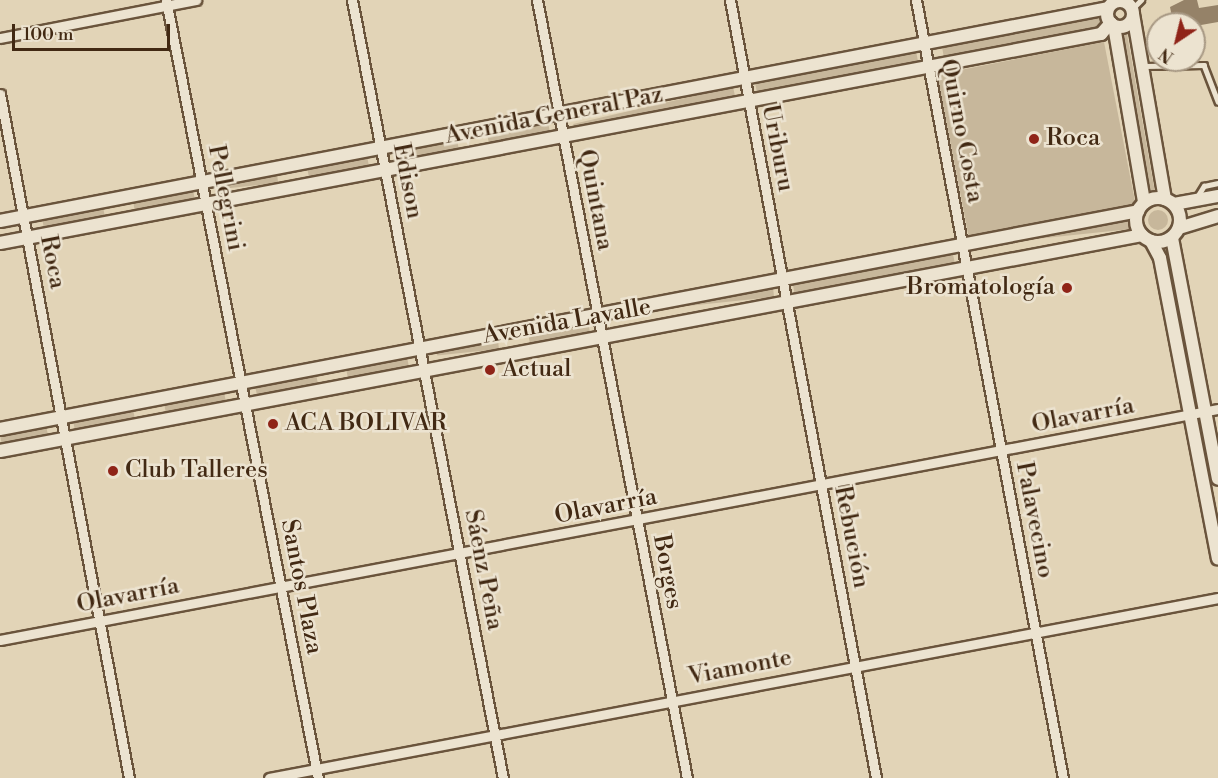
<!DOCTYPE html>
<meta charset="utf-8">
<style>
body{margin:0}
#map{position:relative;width:1218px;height:778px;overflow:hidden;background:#e2d4b7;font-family:"Libre Bodoni",serif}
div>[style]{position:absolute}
.green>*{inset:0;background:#c7b79b;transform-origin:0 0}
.round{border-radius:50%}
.building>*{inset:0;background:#958268}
.roads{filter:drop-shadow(2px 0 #6a543c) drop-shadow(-2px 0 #6a543c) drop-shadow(0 2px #6a543c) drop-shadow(0 -2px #6a543c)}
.lane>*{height:4.5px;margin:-2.25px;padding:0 2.25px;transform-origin:2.25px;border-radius:2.25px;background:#ece3d0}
.street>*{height:9px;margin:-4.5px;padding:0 4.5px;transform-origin:4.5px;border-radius:4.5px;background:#ece3d0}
.secondary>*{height:12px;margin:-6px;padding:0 6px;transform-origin:6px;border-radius:6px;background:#ece3d0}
.secondary>.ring{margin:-6px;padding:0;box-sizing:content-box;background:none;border:12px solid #ece3d0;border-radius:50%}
.dots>*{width:16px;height:16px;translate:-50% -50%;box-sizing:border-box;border:3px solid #ece3d0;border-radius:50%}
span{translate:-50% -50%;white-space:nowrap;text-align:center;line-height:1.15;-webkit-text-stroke:5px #ece3d0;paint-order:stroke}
.street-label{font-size:24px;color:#422913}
.poi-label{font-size:24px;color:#422913}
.left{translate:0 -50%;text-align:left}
.right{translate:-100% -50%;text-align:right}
.north{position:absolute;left:1146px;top:12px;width:60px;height:60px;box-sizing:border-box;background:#ece3d0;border:2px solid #a89984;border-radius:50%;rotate:215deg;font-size:16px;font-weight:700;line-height:24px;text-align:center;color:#422913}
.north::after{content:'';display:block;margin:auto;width:21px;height:27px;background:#8f2418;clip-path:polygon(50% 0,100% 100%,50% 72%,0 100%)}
.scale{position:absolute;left:12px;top:24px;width:158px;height:27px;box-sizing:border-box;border:3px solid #422913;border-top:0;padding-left:8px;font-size:18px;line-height:21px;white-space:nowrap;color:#422913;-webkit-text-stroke:4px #ece3d0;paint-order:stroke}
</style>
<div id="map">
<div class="green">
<div style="left:1102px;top:16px;width:10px;height:163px;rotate:79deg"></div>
<div style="left:1127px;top:34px;width:160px;height:8px;rotate:80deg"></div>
<div style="left:1104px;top:42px;width:165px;height:170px;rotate:79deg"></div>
<div style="left:916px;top:51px;width:10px;height:164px;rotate:79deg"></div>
<div style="left:733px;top:87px;width:9px;height:164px;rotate:77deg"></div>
<div style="left:548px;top:123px;width:9px;height:62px;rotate:77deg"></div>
<div style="left:457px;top:140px;width:10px;height:62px;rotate:79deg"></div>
<div style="left:367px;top:156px;width:10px;height:61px;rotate:79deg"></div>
<div style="left:277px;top:173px;width:10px;height:62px;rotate:84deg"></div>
<div style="left:193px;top:190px;width:10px;height:61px;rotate:79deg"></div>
<div style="left:103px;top:207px;width:10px;height:62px;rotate:79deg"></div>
<div class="round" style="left:1148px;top:210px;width:20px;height:20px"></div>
<div style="left:1130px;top:219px;width:10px;height:164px;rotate:84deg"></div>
<div style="left:953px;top:254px;width:10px;height:163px;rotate:79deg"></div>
<div style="left:773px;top:287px;width:10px;height:164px;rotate:84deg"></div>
<div style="left:588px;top:322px;width:10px;height:61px;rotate:79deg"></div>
<div style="left:498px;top:340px;width:9px;height:62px;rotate:84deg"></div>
<div style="left:407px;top:357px;width:10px;height:62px;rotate:79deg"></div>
<div style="left:316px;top:374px;width:10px;height:62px;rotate:79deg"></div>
<div style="left:224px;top:392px;width:10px;height:61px;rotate:79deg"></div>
<div style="left:133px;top:409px;width:10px;height:61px;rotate:79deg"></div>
<div style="left:46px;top:426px;width:9px;height:47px;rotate:77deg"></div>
</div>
<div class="building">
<div style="clip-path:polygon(1184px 0,1197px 0,1199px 8px,1218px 5px,1218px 22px,1201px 25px,1204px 45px,1194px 47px,1194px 24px,1173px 22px,1170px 7px)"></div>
</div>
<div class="roads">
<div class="lane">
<div style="left:1132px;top:9px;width:13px;rotate:-45deg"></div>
<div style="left:1145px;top:66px;width:59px;rotate:-1deg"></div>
<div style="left:1204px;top:65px;width:39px;rotate:69deg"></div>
<div style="left:1197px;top:197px;width:13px;rotate:-58deg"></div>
<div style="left:1204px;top:186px;width:14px;rotate:-12deg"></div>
</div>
<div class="street">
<div style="left:166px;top:0;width:793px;rotate:78.95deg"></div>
<div style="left:352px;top:0;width:793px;rotate:79.02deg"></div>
<div style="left:537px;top:0;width:792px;rotate:79.09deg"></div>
<div style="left:730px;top:0;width:792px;rotate:79.37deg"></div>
<div style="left:916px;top:0;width:792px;rotate:79.3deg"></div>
<div style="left:0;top:38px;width:200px;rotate:-11deg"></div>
<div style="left:0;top:94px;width:696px;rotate:79.32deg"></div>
<div style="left:0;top:640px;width:1240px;rotate:-10.74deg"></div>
<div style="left:269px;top:778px;width:966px;rotate:-10.74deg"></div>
</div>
<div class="secondary">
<div class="ring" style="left:1107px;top:1px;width:14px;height:14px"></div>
<div style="left:1133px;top:14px;width:188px;rotate:80.2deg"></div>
<div style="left:1114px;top:26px;width:179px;rotate:80.3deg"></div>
<div class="ring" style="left:1136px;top:198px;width:32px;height:32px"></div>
<div style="left:1174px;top:204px;width:45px;rotate:-10.3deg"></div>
<div style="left:0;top:221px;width:1128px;rotate:-10.88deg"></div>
<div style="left:1179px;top:228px;width:41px;rotate:-17.1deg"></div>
<div style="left:1172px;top:238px;width:245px;rotate:79.2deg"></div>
<div style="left:1151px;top:241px;width:19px;rotate:62deg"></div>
<div style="left:1160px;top:258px;width:306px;rotate:79.1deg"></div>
<div style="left:0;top:243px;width:1121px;rotate:-10.75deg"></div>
<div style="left:1101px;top:34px;width:15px;rotate:-48deg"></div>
<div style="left:0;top:429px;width:1159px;rotate:-10.84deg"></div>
<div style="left:0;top:451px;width:1162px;rotate:-10.71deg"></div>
</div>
</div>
<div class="dots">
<div style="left:1034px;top:139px;background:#8f2418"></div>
<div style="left:1067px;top:288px;background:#8f2418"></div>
<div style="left:490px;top:370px;background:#8f2418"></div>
<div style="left:273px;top:424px;background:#8f2418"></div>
<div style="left:113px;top:471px;background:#8f2418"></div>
</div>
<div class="street-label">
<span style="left:554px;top:116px;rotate:-11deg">Avenida General Paz</span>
<span style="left:961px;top:131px;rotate:79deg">Quirno Costa</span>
<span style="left:777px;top:148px;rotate:79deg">Uriburu</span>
<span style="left:407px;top:181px;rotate:79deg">Edison</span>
<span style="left:225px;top:198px;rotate:79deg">Pellegrini</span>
<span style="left:595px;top:200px;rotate:79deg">Quintana</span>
<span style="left:52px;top:262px;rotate:79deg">Roca</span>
<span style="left:567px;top:322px;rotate:-10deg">Avenida Lavalle</span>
<span style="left:1083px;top:416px;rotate:-11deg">Olavarría</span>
<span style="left:606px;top:507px;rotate:-11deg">Olavarría</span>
<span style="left:1034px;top:520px;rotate:79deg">Palavecino</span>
<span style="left:851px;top:537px;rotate:79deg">Rebución</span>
<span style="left:483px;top:570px;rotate:79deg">Sáenz Peña</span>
<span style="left:667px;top:572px;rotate:79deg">Borges</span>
<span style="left:301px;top:587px;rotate:79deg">Santos Plaza</span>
<span style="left:128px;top:596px;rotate:-11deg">Olavarría</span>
<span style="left:740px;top:668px;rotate:-11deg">Viamonte</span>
</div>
<div class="poi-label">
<span class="left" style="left:1046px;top:139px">Roca</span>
<span class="right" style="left:1055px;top:288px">Bromatología</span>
<span class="left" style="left:502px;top:370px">Actual</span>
<span class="left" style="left:285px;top:424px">ACA BOLIVAR</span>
<span class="left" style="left:125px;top:471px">Club Talleres</span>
</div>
<div class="north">N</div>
<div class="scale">100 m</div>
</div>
